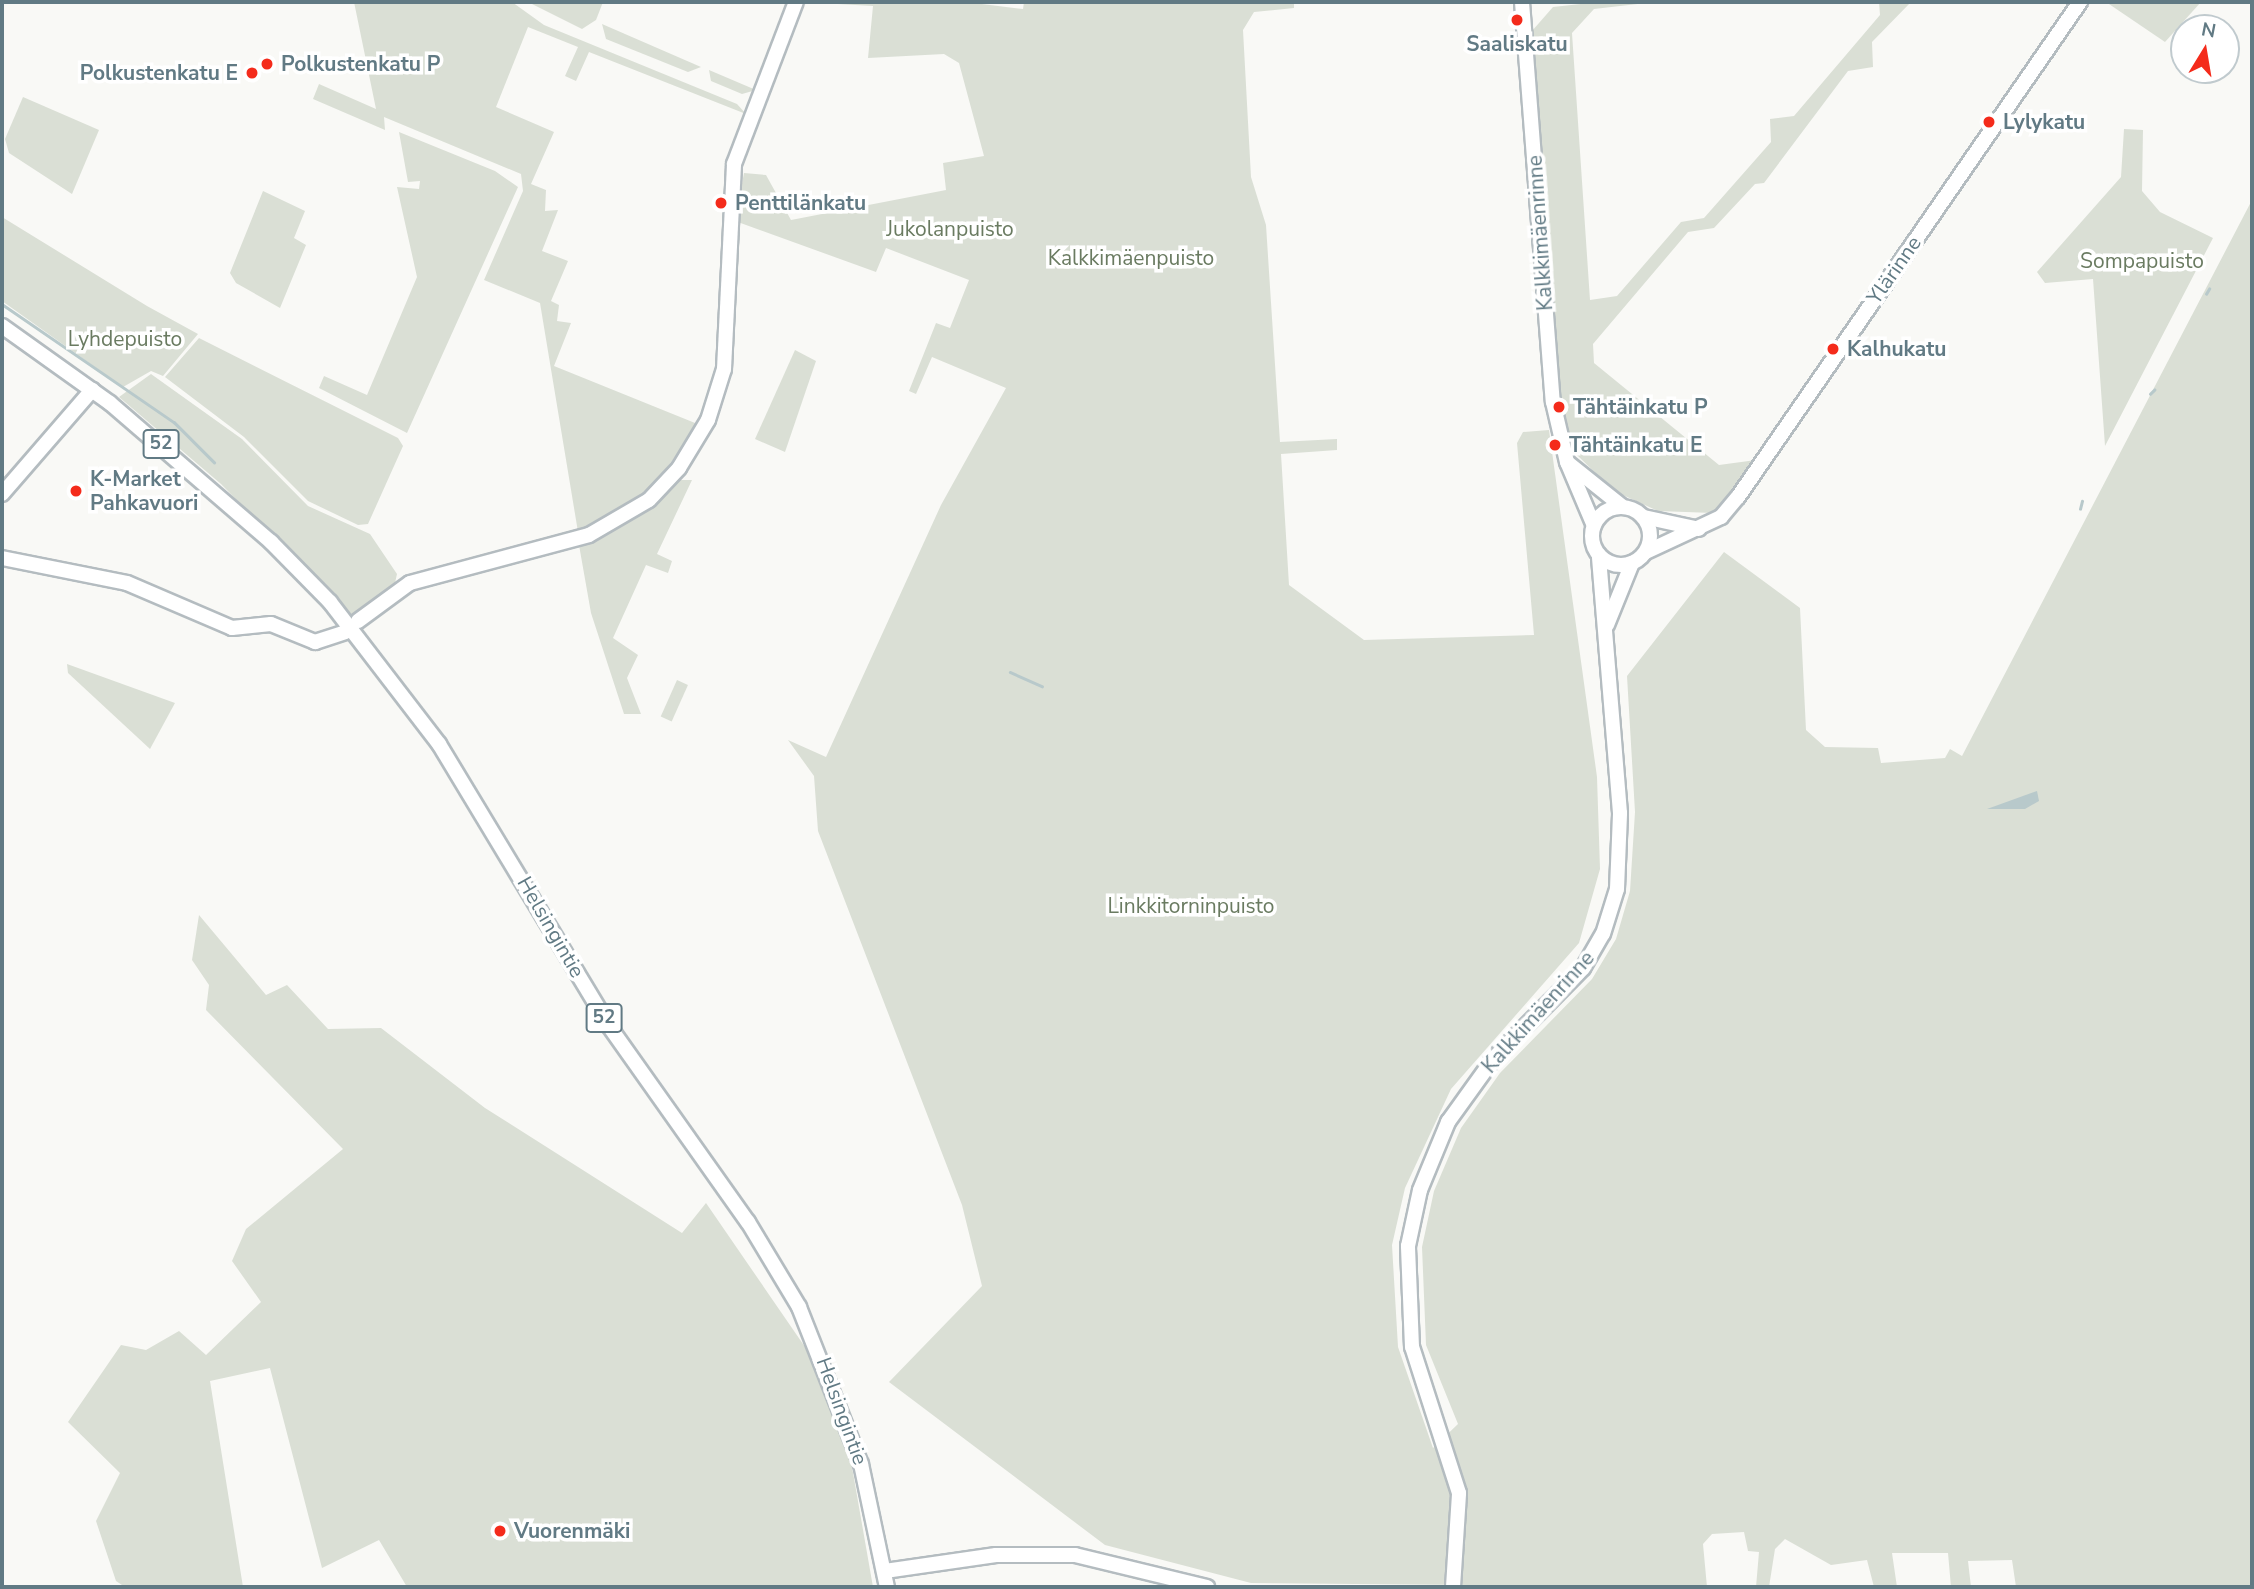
<!DOCTYPE html>
<meta charset="utf-8">
<style>
body{margin:0}
#map{position:relative;width:2254px;height:1589px;overflow:hidden;background:#f9f9f6;font-family:"Nunito Sans",sans-serif}
div>[style]{position:absolute}
.green>*{inset:0;background:#dadfd5;transform-origin:0 0}
.water>*{inset:0;background:#b8c9cb}
.stream>*{height:2.5px;margin:-1.25px;padding:0 1.25px;transform-origin:1.25px;border-radius:1.25px;background:#b8c9cb}
.roads{filter:drop-shadow(2px 0 #b4bcc0) drop-shadow(-2px 0 #b4bcc0) drop-shadow(0 2px #b4bcc0) drop-shadow(0 -2px #b4bcc0)}
.secondary>*{height:14px;margin:-7px;padding:0 7px;transform-origin:7px;border-radius:7px;background:#fff}
.secondary>.ring{margin:-7px;padding:0;box-sizing:content-box;background:none;border:14px solid #fff;border-radius:50%}
.primary>*{height:14px;margin:-7px;padding:0 7px;transform-origin:7px;border-radius:7px;background:#fff}
.dots>*{width:19px;height:19px;translate:-50% -50%;box-sizing:border-box;border:4px solid #fff;border-radius:50%}
span{translate:-50% -50%;white-space:nowrap;text-align:center;line-height:1.15;-webkit-text-stroke:7px #fff;paint-order:stroke}
.shield-label span{padding:2px 5px;background:#fff;border:2px solid;border-radius:5px;-webkit-text-stroke-width:0}
.shield-label{font-size:19px;color:#617a84;font-weight:700}
.poi-label{font-size:21px;color:#617a84;font-weight:700}
.left{translate:0 -50%;text-align:left}
.right{translate:-100% -50%;text-align:right}
.park-label{font-size:21px;color:#6a7b61}
.street-label{font-size:21px;color:#617a84}
.frame{position:absolute;inset:0;border:4px solid #617a84;pointer-events:none}
.north{position:absolute;left:2170px;top:14px;width:70px;height:70px;box-sizing:border-box;background:#fff;border:2px solid #c0cace;border-radius:50%;rotate:11deg;font-size:19px;font-weight:700;line-height:28px;text-align:center;color:#617a84}
.north::after{content:'';display:block;margin:auto;width:24px;height:32px;background:#f42b1b;clip-path:polygon(50% 0,100% 100%,50% 72%,0 100%)}
</style>
<div id="map">
<div class="green">
<div style="clip-path:polygon(354px 2px,512px 2px,544px 25px,737px 104px,746px 114px,589px 52px,576px 81px,565px 76px,578px 47px,528px 27px,496px 107px,554px 132px,531px 184px,546px 190px,545px 211px,558px 210px,542px 251px,568px 261px,551px 301px,559px 305px,557px 321px,571px 323px,554px 366px,700px 425px,644px 497px,601px 523px,578px 532px,540px 303px,484px 280px,523px 191px,521px 174px,384px 117px,385px 130px,313px 99px,319px 84px,376px 109px)"></div>
<div style="clip-path:polygon(528px 2px,603px 2px,596px 20px,582px 29px)"></div>
<div style="clip-path:polygon(802px 2px,966px 2px,1023px 9px,1024px 2px,1294px 2px,1294px 8px,1254px 12px,1243px 30px,1251px 177px,1266px 225px,1280px 442px,1337px 439px,1337px 450px,1281px 454px,1289px 585px,1364px 640px,1534px 635px,1517px 443px,1523px 432px,1549px 430px,1597px 777px,1600px 869px,1579px 943px,1451px 1089px,1405px 1188px,1392px 1245px,1398px 1347px,1433px 1448px,1458px 1424px,1426px 1345px,1422px 1247px,1434px 1191px,1461px 1128px,1500px 1073px,1592px 979px,1616px 939px,1630px 891px,1635px 812px,1627px 676px,1724px 552px,1800px 608px,1806px 730px,1825px 747px,1878px 748px,1881px 763px,1945px 758px,1950px 749px,1962px 756px,2252px 200px,2252px 1587px,2016px 1587px,2012px 1560px,1968px 1561px,1971px 1587px,1951px 1587px,1948px 1553px,1892px 1553px,1897px 1587px,1874px 1587px,1867px 1560px,1831px 1565px,1785px 1539px,1775px 1549px,1769px 1587px,1756px 1587px,1759px 1552px,1748px 1551px,1744px 1532px,1712px 1534px,1703px 1544px,1707px 1587px,1251px 1583px,1105px 1545px,889px 1382px,982px 1286px,962px 1205px,818px 831px,814px 776px,788px 740px,826px 757px,941px 505px,1006px 388px,932px 357px,916px 394px,909px 391px,936px 323px,950px 328px,969px 280px,886px 248px,876px 272px,735px 221px,744px 173px,766px 175px,791px 220px,946px 190px,943px 163px,984px 156px,959px 63px,944px 54px,868px 58px,873px 6px)"></div>
<div style="clip-path:polygon(1599px 2px,1655px 2px,1594px 9px,1572px 33px,1590px 300px,1617px 296px,1681px 222px,1704px 218px,1771px 142px,1770px 119px,1794px 116px,1880px 15px,1879px 2px,1911px 2px,1872px 42px,1873px 67px,1848px 71px,1764px 183px,1755px 184px,1714px 228px,1688px 232px,1593px 344px,1594px 363px,1719px 465px,1756px 460px,1713px 513px,1658px 511px,1614px 491px,1577px 455px,1560px 411px,1532px 31px,1553px 7px)"></div>
<div style="clip-path:polygon(2106px 2px,2201px 2px,2165px 42px)"></div>
<div style="clip-path:polygon(602px 24px,701px 67px,688px 72px,606px 39px)"></div>
<div style="clip-path:polygon(709px 70px,756px 90px,742px 94px,711px 81px)"></div>
<div style="clip-path:polygon(23px 97px,99px 130px,72px 194px,9px 153px,5px 139px)"></div>
<div style="clip-path:polygon(2124px 129px,2143px 130px,2142px 191px,2160px 212px,2213px 238px,2105px 446px,2093px 279px,2045px 283px,2037px 272px,2121px 177px)"></div>
<div style="clip-path:polygon(399px 132px,495px 171px,518px 187px,407px 433px,319px 388px,324px 376px,367px 395px,417px 277px,397px 187px,419px 189px,420px 181px,408px 182px)"></div>
<div style="clip-path:polygon(263px 191px,305px 211px,294px 238px,306px 245px,280px 308px,236px 283px,230px 273px)"></div>
<div style="clip-path:polygon(2px 217px,147px 306px,198px 334px,163px 376px,151px 371px,123px 387px,2px 301px)"></div>
<div style="clip-path:polygon(199px 338px,398px 438px,403px 446px,368px 524px,358px 525px,308px 501px,244px 437px,165px 377px)"></div>
<div style="clip-path:polygon(795px 350px,816px 361px,785px 452px,755px 439px)"></div>
<div style="clip-path:polygon(151px 374px,242px 439px,308px 506px,370px 534px,397px 574px,395px 583px,354px 620px,221px 484px,119px 397px)"></div>
<div style="clip-path:polygon(677px 480px,692px 480px,657px 554px,672px 561px,668px 573px,646px 565px,613px 638px,638px 655px,627px 678px,641px 714px,624px 714px,591px 613px,579px 545px,632px 518px)"></div>
<div style="clip-path:polygon(67px 664px,175px 703px,150px 749px,68px 673px)"></div>
<div style="left:677px;top:680px;width:12px;height:40px;rotate:24deg"></div>
<div style="clip-path:polygon(199px 915px,266px 995px,287px 985px,328px 1029px,381px 1028px,485px 1108px,682px 1233px,706px 1203px,814px 1360px,852px 1467px,873px 1587px,407px 1587px,379px 1540px,322px 1568px,270px 1368px,210px 1381px,243px 1587px,125px 1587px,116px 1581px,96px 1521px,120px 1473px,68px 1422px,121px 1345px,146px 1350px,179px 1331px,206px 1355px,261px 1302px,232px 1261px,246px 1229px,343px 1149px,206px 1010px,209px 985px,192px 960px)"></div>
</div>
<div class="water">
<div style="clip-path:polygon(2037px 791px,2039px 801px,2025px 809px,1987px 809px)"></div>
</div>
<div class="stream">
<div style="left:2206px;top:294px;width:6px;rotate:-59deg"></div>
<div style="left:2px;top:304px;width:209px;rotate:34.5deg"></div>
<div style="left:174px;top:422px;width:57px;rotate:45deg"></div>
<div style="left:2150px;top:394px;width:6px;rotate:-45deg"></div>
<div style="left:2080px;top:509px;width:8px;rotate:-76deg"></div>
<div style="left:1010px;top:672px;width:35px;rotate:24deg"></div>
</div>
<div class="roads">
<div class="secondary">
<div style="left:1522px;top:2px;width:401px;rotate:85.6deg"></div>
<div style="left:1553px;top:402px;width:62px;rotate:76.9deg"></div>
<div style="left:1567px;top:462px;width:69px;rotate:67.1deg"></div>
<div style="left:1568px;top:463px;width:70px;rotate:38.7deg"></div>
<div style="left:2px;top:494px;width:138px;rotate:-49.1deg"></div>
<div class="ring" style="left:1592px;top:507px;width:44px;height:44px"></div>
<div style="left:1644px;top:517px;width:56px;rotate:12.3deg"></div>
<div style="left:1646px;top:552px;width:83px;rotate:-25deg"></div>
<div style="left:1721px;top:517px;width:26px;rotate:-50deg"></div>
<div style="left:1738px;top:497px;width:602px;rotate:-55.36deg"></div>
<div style="left:2px;top:558px;width:127px;rotate:11.3deg"></div>
<div style="left:127px;top:583px;width:114px;rotate:23.2deg"></div>
<div style="left:232px;top:628px;width:39px;rotate:-6deg"></div>
<div style="left:271px;top:624px;width:48px;rotate:22.2deg"></div>
<div style="left:315px;top:642px;width:32px;rotate:-18deg"></div>
<div style="left:358px;top:621px;width:64px;rotate:-36.2deg"></div>
<div style="left:410px;top:583px;width:185px;rotate:-15deg"></div>
<div style="left:589px;top:535px;width:69px;rotate:-30.3deg"></div>
<div style="left:649px;top:500px;width:44px;rotate:-46.8deg"></div>
<div style="left:679px;top:468px;width:56px;rotate:-58.9deg"></div>
<div style="left:708px;top:420px;width:53px;rotate:-72.6deg"></div>
<div style="left:724px;top:369px;width:205px;rotate:-87.2deg"></div>
<div style="left:734px;top:164px;width:173px;rotate:-69.1deg"></div>
<div style="left:1607px;top:625px;width:67px;rotate:-68deg"></div>
<div style="left:885px;top:1571px;width:112px;rotate:-8.2deg"></div>
<div style="left:996px;top:1555px;width:79px"></div>
<div style="left:1075px;top:1555px;width:136px;rotate:13.6deg"></div>
<div style="left:1453px;top:1587px;width:94px;rotate:-86.3deg"></div>
<div style="left:1459px;top:1493px;width:153px;rotate:-107.8deg"></div>
<div style="left:1412px;top:1347px;width:101px;rotate:-92.3deg"></div>
<div style="left:1408px;top:1246px;width:57px;rotate:-77.9deg"></div>
<div style="left:1420px;top:1190px;width:74px;rotate:-67.6deg"></div>
<div style="left:1448px;top:1122px;width:79px;rotate:-54.3deg"></div>
<div style="left:1494px;top:1058px;width:127px;rotate:-45.3deg"></div>
<div style="left:1583px;top:968px;width:39px;rotate:-60deg"></div>
<div style="left:1603px;top:934px;width:47px;rotate:-72.7deg"></div>
<div style="left:1617px;top:889px;width:76px;rotate:-87.7deg"></div>
<div style="left:1620px;top:813px;width:259px;rotate:-94.7deg"></div>
</div>
<div class="primary">
<div style="left:2px;top:326px;width:133px;rotate:35.5deg"></div>
<div style="left:110px;top:403px;width:213px;rotate:40.8deg"></div>
<div style="left:271px;top:542px;width:84px;rotate:45.5deg"></div>
<div style="left:330px;top:602px;width:179px;rotate:52.5deg"></div>
<div style="left:439px;top:744px;width:329px;rotate:58.9deg"></div>
<div style="left:609px;top:1026px;width:240px;rotate:54.7deg"></div>
<div style="left:748px;top:1222px;width:99px;rotate:59deg"></div>
<div style="left:799px;top:1307px;width:169px;rotate:68.5deg"></div>
<div style="left:861px;top:1464px;width:126px;rotate:78.1deg"></div>
</div>
</div>
<div class="dots">
<div style="left:1517px;top:20px;background:#f42b1b"></div>
<div style="left:267px;top:64px;background:#f42b1b"></div>
<div style="left:252px;top:73px;background:#f42b1b"></div>
<div style="left:1989px;top:122px;background:#f42b1b"></div>
<div style="left:721px;top:203px;background:#f42b1b"></div>
<div style="left:1833px;top:349px;background:#f42b1b"></div>
<div style="left:1559px;top:407px;background:#f42b1b"></div>
<div style="left:1555px;top:445px;background:#f42b1b"></div>
<div style="left:76px;top:491px;background:#f42b1b"></div>
<div style="left:500px;top:1531px;background:#f42b1b"></div>
</div>
<div class="shield-label">
<span style="left:161px;top:444px">52</span>
<span style="left:604px;top:1018px">52</span>
</div>
<div class="poi-label">
<span style="left:1517px;top:44px">Saaliskatu</span>
<span class="left" style="left:281px;top:64px">Polkustenkatu P</span>
<span class="right" style="left:238px;top:73px">Polkustenkatu E</span>
<span class="left" style="left:2003px;top:122px">Lylykatu</span>
<span class="left" style="left:735px;top:203px">Penttilänkatu</span>
<span class="left" style="left:1847px;top:349px">Kalhukatu</span>
<span class="left" style="left:1573px;top:407px">Tähtäinkatu P</span>
<span class="left" style="left:1569px;top:445px">Tähtäinkatu E</span>
<span class="left" style="left:90px;top:491px">K-Market<br>Pahkavuori</span>
<span class="left" style="left:514px;top:1531px">Vuorenmäki</span>
</div>
<div class="park-label">
<span style="left:950px;top:229px">Jukolanpuisto</span>
<span style="left:1131px;top:258px">Kalkkimäenpuisto</span>
<span style="left:2142px;top:261px">Sompapuisto</span>
<span style="left:125px;top:339px">Lyhdepuisto</span>
<span style="left:1191px;top:906px">Linkkitorninpuisto</span>
</div>
<div class="street-label">
<span style="left:1540px;top:233px;rotate:-94deg">Kalkkimäenrinne</span>
<span style="left:1894px;top:270px;rotate:-55deg">Ylärinne</span>
<span style="left:551px;top:927px;rotate:60deg">Helsingintie</span>
<span style="left:1538px;top:1012px;rotate:-48deg">Kalkkimäenrinne</span>
<span style="left:842px;top:1411px;rotate:70deg">Helsingintie</span>
</div>
<div class="frame"></div>
<div class="north">N</div>
</div>
